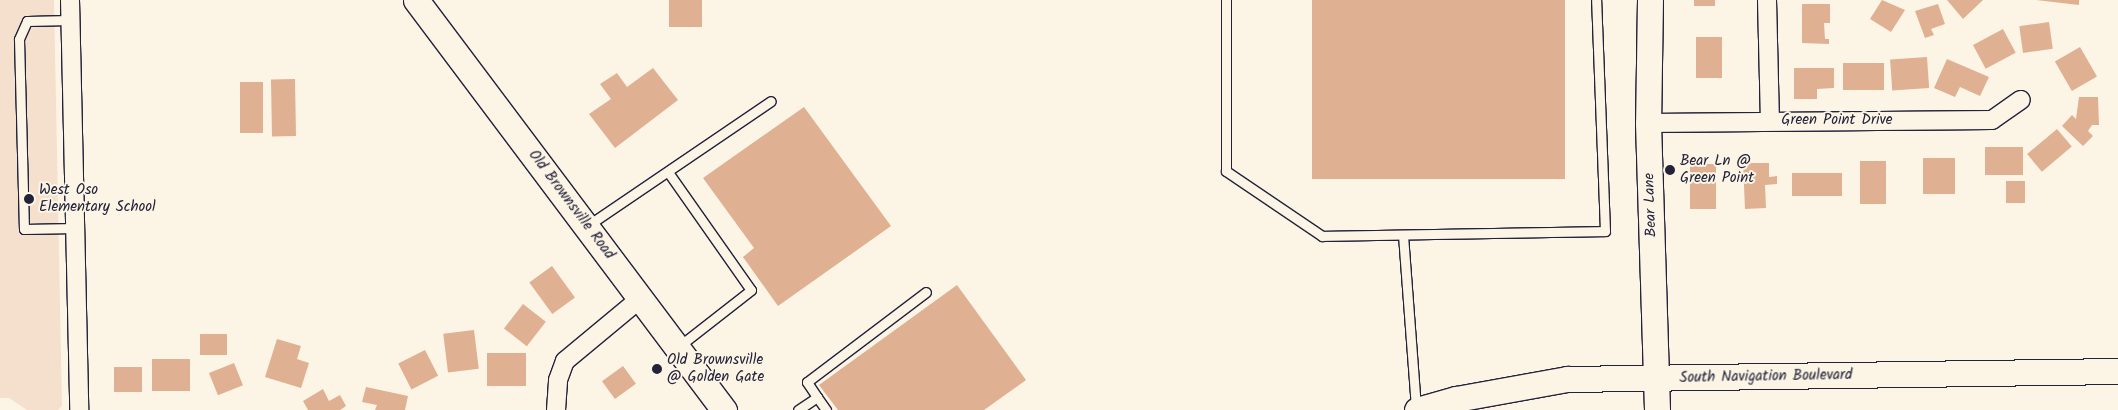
<!DOCTYPE html>
<style>
body{margin:0}
#map{position:relative;width:2118px;height:410px;overflow:hidden;background:#fcf5e5;font-family:Kalam,sans-serif}
div>[style]{position:absolute}
.built>*{inset:0;background:#f4e0cc}
.building>*{inset:0;background:#e0b092;transform-origin:0 0}
.roads{filter:drop-shadow(1px 0 #22223b) drop-shadow(-1px 0 #22223b) drop-shadow(0 1px #22223b) drop-shadow(0 -1px #22223b)}
.lane>*{height:9px;margin:-4.5px;padding:0 4.5px;transform-origin:4.5px;border-radius:4.5px;background:#fcf5e5}
.street>*{height:18px;margin:-9px;padding:0 9px;transform-origin:9px;border-radius:9px;background:#fcf5e5}
.secondary>*{height:25px;margin:-12.5px;padding:0 12.5px;transform-origin:12.5px;border-radius:12.5px;background:#fcf5e5}
.dots>*{width:14px;height:14px;translate:-50% -50%;box-sizing:border-box;border:2px solid #fcf5e5;border-radius:50%}
span{translate:-50% -50%;white-space:nowrap;text-align:center;line-height:1.15;-webkit-text-stroke:4px #fcf5e5;paint-order:stroke}
.street-label{font-size:15px;color:#22223b}
.poi-label{font-size:15px;color:#22223b}
.left{translate:0 -50%;text-align:left}
</style>
<div id="map">
<div class="built">
<div style="clip-path:polygon(0 0,54px 0,62px 406px,58px 410px,27px 410px,9px 398px,0 398px)"></div>
</div>
<div class="building">
<div style="left:669px;top:0;width:33px;height:27px"></div>
<div style="left:1312px;top:0;width:253px;height:179px"></div>
<div style="left:1694px;top:0;width:21px;height:6px"></div>
<div style="clip-path:polygon(1882px 0,1905px 10px,1891px 32px,1870px 19px)"></div>
<div style="clip-path:polygon(1947px 0,1983px 0,1963px 19px)"></div>
<div style="clip-path:polygon(2036px 0,2079px 0,2079px 5px)"></div>
<div style="clip-path:polygon(1802px 4px,1830px 4px,1830px 23px,1824px 23px,1825px 39px,1829px 39px,1829px 44px,1802px 43px)"></div>
<div style="clip-path:polygon(1938px 4px,1945px 24px,1931px 29px,1934px 35px,1925px 38px,1915px 11px)"></div>
<div style="left:2049px;top:22px;width:27px;height:30px;rotate:82deg"></div>
<div style="left:2003px;top:29px;width:27px;height:34px;rotate:62deg"></div>
<div style="left:1696px;top:37px;width:26px;height:41px"></div>
<div style="left:2080px;top:47px;width:34px;height:29px;rotate:60deg"></div>
<div style="left:1927px;top:57px;width:31px;height:37px;rotate:86deg"></div>
<div style="clip-path:polygon(1947px 59px,1989px 77px,1980px 96px,1960px 87px,1955px 97px,1934px 88px)"></div>
<div style="left:1884px;top:63px;width:27px;height:41px;rotate:90deg"></div>
<div style="clip-path:polygon(653px 68px,678px 100px,615px 148px,589px 114px,611px 99px,600px 84px,617px 73px,627px 87px)"></div>
<div style="clip-path:polygon(1794px 68px,1834px 68px,1834px 88px,1817px 89px,1817px 99px,1794px 99px)"></div>
<div style="left:295px;top:79px;width:57px;height:24px;rotate:89deg"></div>
<div style="left:240px;top:82px;width:23px;height:51px"></div>
<div style="clip-path:polygon(2079px 97px,2098px 97px,2099px 125px,2092px 125px,2088px 131px,2093px 136px,2083px 146px,2062px 126px,2072px 115px,2076px 119px)"></div>
<div style="clip-path:polygon(804px 107px,891px 226px,778px 306px,743px 257px,754px 248px,703px 178px)"></div>
<div style="left:2057px;top:129px;width:23px;height:39px;rotate:50deg"></div>
<div style="left:1985px;top:147px;width:38px;height:28px"></div>
<div style="left:1923px;top:158px;width:32px;height:36px"></div>
<div style="left:1860px;top:161px;width:26px;height:43px"></div>
<div style="clip-path:polygon(1743px 163px,1769px 163px,1769px 177px,1777px 176px,1777px 184px,1765px 185px,1766px 208px,1745px 209px)"></div>
<div style="left:1690px;top:164px;width:26px;height:45px"></div>
<div style="left:1792px;top:173px;width:50px;height:23px"></div>
<div style="left:2006px;top:181px;width:19px;height:22px"></div>
<div style="left:552px;top:266px;width:39px;height:28px;rotate:54deg"></div>
<div style="clip-path:polygon(957px 285px,1026px 380px,984px 410px,838px 410px,819px 385px)"></div>
<div style="left:523px;top:304px;width:29px;height:31px;rotate:38deg"></div>
<div style="left:474px;top:330px;width:39px;height:31px;rotate:83deg"></div>
<div style="left:200px;top:334px;width:27px;height:21px"></div>
<div style="clip-path:polygon(277px 339px,301px 346px,297px 359px,309px 363px,301px 388px,265px 377px)"></div>
<div style="left:425px;top:350px;width:29px;height:30px;rotate:63deg"></div>
<div style="left:487px;top:353px;width:39px;height:33px"></div>
<div style="left:152px;top:359px;width:38px;height:32px"></div>
<div style="left:234px;top:363px;width:24px;height:27px;rotate:68deg"></div>
<div style="left:623px;top:366px;width:22px;height:26px;rotate:54deg"></div>
<div style="left:114px;top:367px;width:28px;height:25px"></div>
<div style="clip-path:polygon(366px 387px,408px 396px,405px 410px,375px 410px,377px 405px,362px 402px)"></div>
<div style="clip-path:polygon(323px 389px,329px 401px,340px 395px,346px 406px,340px 410px,308px 410px,303px 401px)"></div>
</div>
<div class="roads">
<div class="lane">
<div style="left:1226px;top:0;width:171px;rotate:90deg"></div>
<div style="left:1226px;top:171px;width:116px;rotate:34.1deg"></div>
<div style="left:1322px;top:236px;width:283px;rotate:-1deg"></div>
<div style="left:1605px;top:231px;width:231px;rotate:-92.2deg"></div>
<div style="left:70px;top:20px;width:43px;rotate:178.7deg"></div>
<div style="left:27px;top:21px;width:20px;rotate:114deg"></div>
<div style="left:19px;top:39px;width:190px;rotate:88.5deg"></div>
<div style="left:24px;top:229px;width:51px;rotate:-1.1deg"></div>
<div style="left:668px;top:172px;width:144px;rotate:54.9deg"></div>
<div style="left:751px;top:290px;width:93px;rotate:142deg"></div>
<div style="left:587px;top:226px;width:222px;rotate:-34.2deg"></div>
<div style="left:1403px;top:235px;width:174px;rotate:85.7deg"></div>
<div style="left:817px;top:397px;width:18px;rotate:-124deg"></div>
<div style="left:807px;top:382px;width:149px;rotate:-37.1deg"></div>
<div style="left:798px;top:410px;width:23px;rotate:-34deg"></div>
<div style="left:817px;top:397px;width:16px;rotate:55deg"></div>
</div>
<div class="street">
<div style="left:70px;top:0;width:410px;rotate:88.7deg"></div>
<div style="left:1767px;top:0;width:121px;rotate:88.6deg"></div>
<div style="left:1648px;top:123px;width:344px;rotate:-0.5deg"></div>
<div style="left:1992px;top:120px;width:35px;rotate:-35deg"></div>
<div style="left:556px;top:410px;width:30px;rotate:-86deg"></div>
<div style="left:558px;top:380px;width:20px;rotate:-70deg"></div>
<div style="left:565px;top:361px;width:99px;rotate:-39.7deg"></div>
</div>
<div class="secondary">
<div style="left:416px;top:0;width:513px;rotate:53.09deg"></div>
<div style="left:1650px;top:0;width:123px;rotate:90.9deg"></div>
<div style="left:1648px;top:123px;width:287px;rotate:88.2deg"></div>
<div style="left:1417px;top:410px;width:41px;rotate:-15.8deg"></div>
<div style="left:1456px;top:399px;width:113px;rotate:-10.2deg"></div>
<div style="left:1567px;top:379px;width:551px;rotate:-0.83deg"></div>
</div>
</div>
<div class="dots">
<div style="left:1670px;top:170px;background:#22223b"></div>
<div style="left:29px;top:199px;background:#22223b"></div>
<div style="left:657px;top:369px;background:#22223b"></div>
</div>
<div class="street-label">
<span style="left:1837px;top:121px">Green Point Drive</span>
<span style="left:571px;top:205px;rotate:53deg">Old Brownsville Road</span>
<span style="left:1651px;top:205px;rotate:-92deg">Bear Lane</span>
<span style="left:1766px;top:377px;rotate:-1deg">South Navigation Boulevard</span>
</div>
<div class="poi-label">
<span class="left" style="left:1680px;top:170px">Bear Ln @<br>Green Point</span>
<span class="left" style="left:39px;top:199px">West Oso<br>Elementary School</span>
<span class="left" style="left:667px;top:369px">Old Brownsville<br>@ Golden Gate</span>
</div>
</div>
